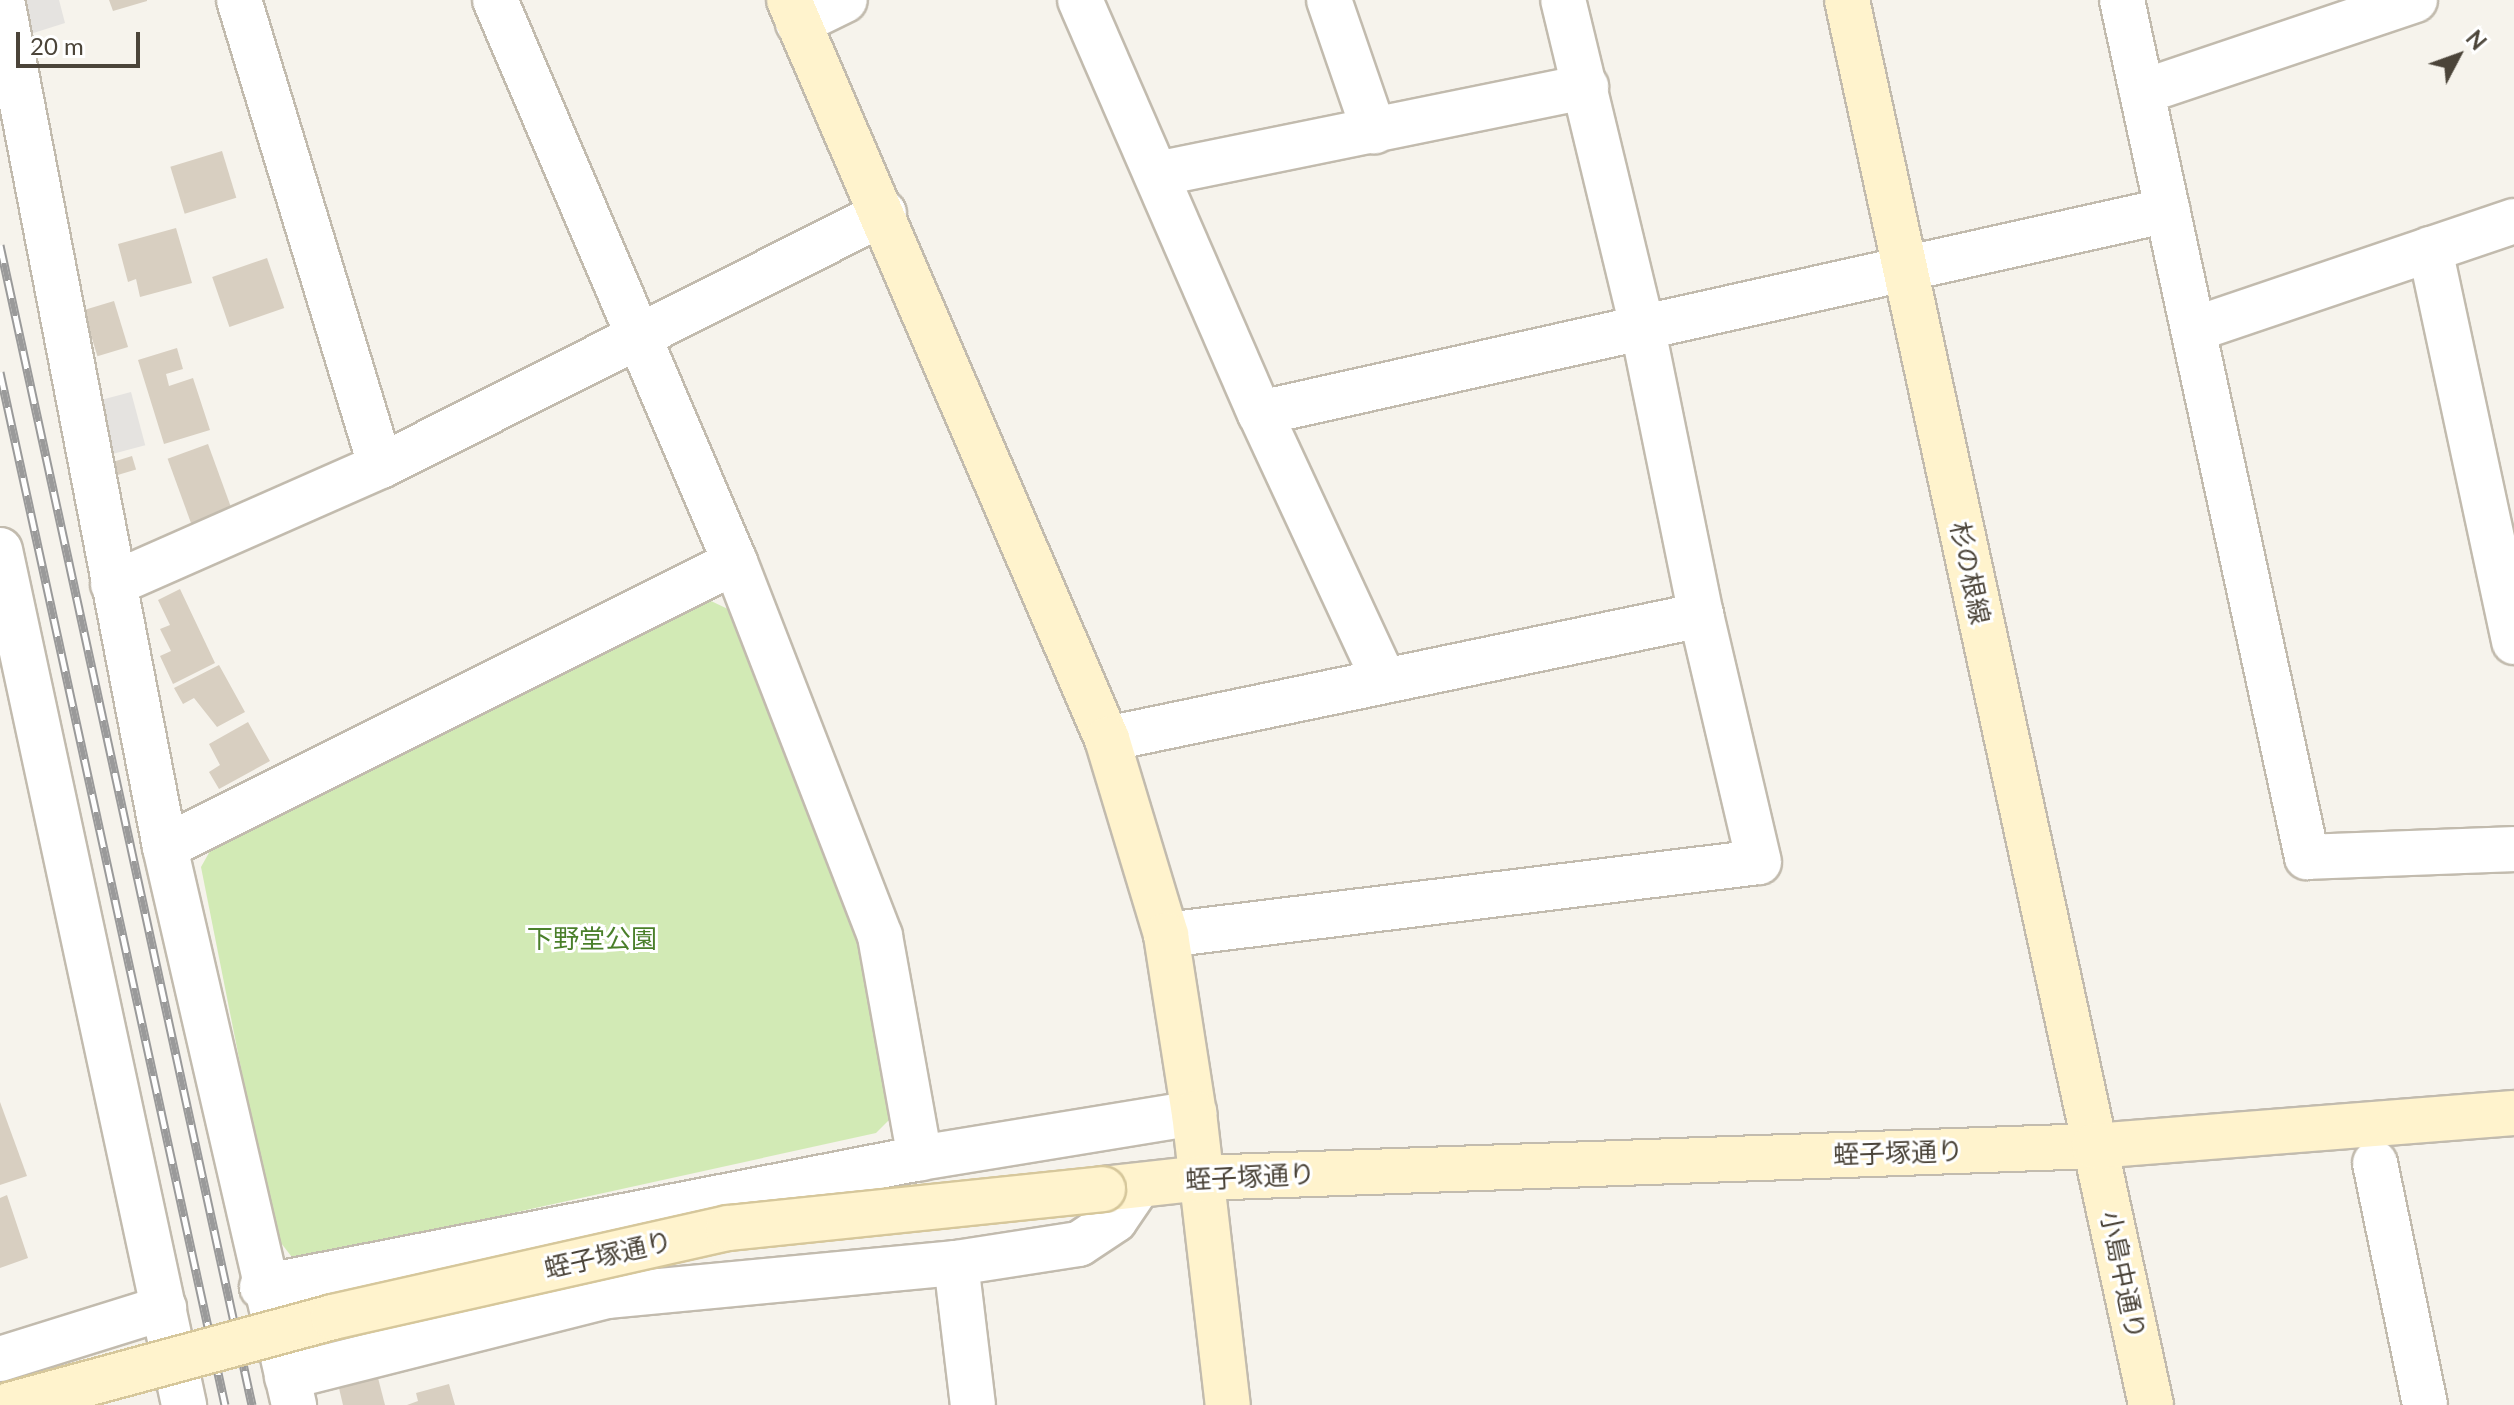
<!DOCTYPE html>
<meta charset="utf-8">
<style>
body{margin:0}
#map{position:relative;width:2514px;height:1405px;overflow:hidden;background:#f6f3ec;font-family:Lato,"Noto Sans JP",sans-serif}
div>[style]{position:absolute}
.green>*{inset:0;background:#d2eab5}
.parking>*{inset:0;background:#e5e3e0;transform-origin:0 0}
.building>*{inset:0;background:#d8cfc1;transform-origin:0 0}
.roads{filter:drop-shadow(2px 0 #c2bbae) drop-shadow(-2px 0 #c2bbae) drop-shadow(0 2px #c2bbae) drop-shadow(0 -2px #c2bbae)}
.street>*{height:44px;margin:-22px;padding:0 22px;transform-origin:22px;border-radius:22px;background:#fff}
.secondary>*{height:44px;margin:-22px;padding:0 22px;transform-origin:22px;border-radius:22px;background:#fff3cd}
.rail>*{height:9px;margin-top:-4.5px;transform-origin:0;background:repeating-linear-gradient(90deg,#fff 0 18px,#9a9a9a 0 36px);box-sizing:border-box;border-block:2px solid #9a9a9a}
.bridges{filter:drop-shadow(2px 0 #d6c79b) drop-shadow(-2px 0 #d6c79b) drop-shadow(0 2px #d6c79b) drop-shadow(0 -2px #d6c79b)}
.secondary-bridge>*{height:44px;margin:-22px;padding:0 22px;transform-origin:22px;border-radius:22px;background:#fff3cd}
span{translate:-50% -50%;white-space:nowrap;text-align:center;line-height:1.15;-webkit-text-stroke:6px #fff;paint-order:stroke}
.street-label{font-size:26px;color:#4b4439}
.park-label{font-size:26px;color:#4a7f2a}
.north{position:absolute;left:2418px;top:16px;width:80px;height:80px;-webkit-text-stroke:6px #fff;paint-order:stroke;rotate:49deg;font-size:22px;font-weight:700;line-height:32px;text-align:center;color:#4b4439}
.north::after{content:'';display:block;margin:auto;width:28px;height:36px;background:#4b4439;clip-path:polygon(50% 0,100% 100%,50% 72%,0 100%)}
.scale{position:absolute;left:16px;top:32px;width:124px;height:36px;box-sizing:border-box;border:4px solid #4b4439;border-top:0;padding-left:10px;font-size:24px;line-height:28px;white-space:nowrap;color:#4b4439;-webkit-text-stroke:6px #fff;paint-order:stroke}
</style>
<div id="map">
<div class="green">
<div style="clip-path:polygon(711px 601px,730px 610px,868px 938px,891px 1118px,876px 1133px,295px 1261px,274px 1234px,201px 867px,214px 844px)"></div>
</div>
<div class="parking">
<div style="clip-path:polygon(17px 0,59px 0,65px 23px,24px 36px)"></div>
<div style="left:131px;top:392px;width:55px;height:36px;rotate:75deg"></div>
</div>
<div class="building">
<div style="clip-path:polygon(109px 0,147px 0,147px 1px,113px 11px)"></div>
<div style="left:222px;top:151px;width:49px;height:54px;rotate:73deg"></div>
<div style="clip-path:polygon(176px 228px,192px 283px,140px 297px,136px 279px,128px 282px,118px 244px)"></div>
<div style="left:267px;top:258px;width:53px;height:58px;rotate:71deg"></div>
<div style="left:114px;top:301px;width:48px;height:32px;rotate:73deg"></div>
<div style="clip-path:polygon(177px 348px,183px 369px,166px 374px,169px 386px,193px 378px,210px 430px,164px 444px,138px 360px)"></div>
<div style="left:208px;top:444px;width:75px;height:43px;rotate:70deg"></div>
<div style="left:132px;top:456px;width:14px;height:21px;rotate:73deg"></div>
<div style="clip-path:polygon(180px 589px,215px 663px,173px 684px,160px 656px,171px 651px,160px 629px,170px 625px,158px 600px)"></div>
<div style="clip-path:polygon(219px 665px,245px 712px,217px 727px,194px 698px,183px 704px,174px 688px)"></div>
<div style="clip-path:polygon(248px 722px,270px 761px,219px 789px,209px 772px,220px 765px,209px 744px)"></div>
<div style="clip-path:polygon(0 1102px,27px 1176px,0 1185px)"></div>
<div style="clip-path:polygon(7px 1195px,28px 1258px,0 1268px,0 1198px)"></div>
<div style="clip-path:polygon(377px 1374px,385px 1405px,343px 1405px,338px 1384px)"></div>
<div style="clip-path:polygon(449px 1384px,455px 1405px,407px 1405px,418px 1401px,416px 1393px)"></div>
</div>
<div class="roads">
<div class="street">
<div style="left:2px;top:0;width:863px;rotate:79.11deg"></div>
<div style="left:165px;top:847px;width:573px;rotate:76.98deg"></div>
<div style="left:239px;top:0;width:487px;rotate:73.1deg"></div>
<div style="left:495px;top:0;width:611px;rotate:66.88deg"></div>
<div style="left:735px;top:562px;width:401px;rotate:68.8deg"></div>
<div style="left:880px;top:936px;width:226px;rotate:79.8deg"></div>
<div style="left:1080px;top:0;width:451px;rotate:66.5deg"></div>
<div style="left:1260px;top:413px;width:292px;rotate:65.1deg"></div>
<div style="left:1329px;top:0;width:139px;rotate:71deg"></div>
<div style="left:2122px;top:0;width:877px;rotate:77.82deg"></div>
<div style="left:2307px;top:857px;width:207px;rotate:-2.2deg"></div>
<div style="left:798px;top:23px;width:52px;rotate:-26.1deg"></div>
<div style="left:2142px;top:92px;width:288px;rotate:-18.6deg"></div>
<div style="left:1157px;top:174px;width:438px;rotate:-11.5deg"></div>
<div style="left:2430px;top:249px;width:402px;rotate:77.9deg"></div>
<div style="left:2195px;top:329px;width:337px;rotate:-18.7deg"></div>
<div style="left:1260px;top:413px;width:930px;rotate:-12.6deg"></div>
<div style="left:0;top:550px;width:875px;rotate:77.85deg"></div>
<div style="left:113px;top:584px;width:293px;rotate:-23.8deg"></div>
<div style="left:381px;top:466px;width:563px;rotate:-26.7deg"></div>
<div style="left:1107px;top:739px;width:607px;rotate:-11.79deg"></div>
<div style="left:165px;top:847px;width:637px;rotate:-26.57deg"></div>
<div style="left:1166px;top:935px;width:597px;rotate:-7.02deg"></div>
<div style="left:1759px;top:862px;width:254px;rotate:-103.2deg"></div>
<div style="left:1701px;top:615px;width:295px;rotate:-101.5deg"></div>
<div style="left:1642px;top:326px;width:335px;rotate:-103.6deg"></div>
<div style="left:2375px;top:1163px;width:247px;rotate:78.3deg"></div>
<div style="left:956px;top:1263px;width:143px;rotate:83.2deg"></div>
<div style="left:262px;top:1287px;width:671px;rotate:-11.09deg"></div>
<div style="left:920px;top:1158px;width:278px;rotate:-9.3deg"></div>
<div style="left:0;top:1359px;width:172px;rotate:-17.3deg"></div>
<div style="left:287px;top:1377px;width:330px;rotate:-14.2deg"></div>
<div style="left:607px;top:1296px;width:351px;rotate:-5.4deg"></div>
<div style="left:956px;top:1263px;width:124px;rotate:-8.8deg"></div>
<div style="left:1079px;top:1244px;width:43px;rotate:-33.7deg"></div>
<div style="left:1115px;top:1220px;width:41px;rotate:-55.9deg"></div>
</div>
<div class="secondary">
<div style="left:789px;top:0;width:805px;rotate:66.72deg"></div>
<div style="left:1107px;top:739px;width:205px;rotate:73.2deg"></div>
<div style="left:1166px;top:935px;width:180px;rotate:81.1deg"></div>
<div style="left:1194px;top:1113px;width:294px;rotate:83.4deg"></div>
<div style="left:1847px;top:0;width:1438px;rotate:77.79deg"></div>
<div style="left:1103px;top:1189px;width:99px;rotate:-6.4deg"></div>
<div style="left:1201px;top:1178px;width:894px;rotate:-2.05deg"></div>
<div style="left:2094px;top:1146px;width:421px;rotate:-4.5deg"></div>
</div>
</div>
<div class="rail">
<div style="left:0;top:245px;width:1187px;rotate:77.74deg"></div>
<div style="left:0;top:372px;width:1057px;rotate:77.71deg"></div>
</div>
<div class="bridges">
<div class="secondary-bridge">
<div style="left:9px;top:1405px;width:336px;rotate:-15.2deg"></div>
<div style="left:333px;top:1317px;width:405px;rotate:-12.7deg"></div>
<div style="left:728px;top:1228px;width:377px;rotate:-5.9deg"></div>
</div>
</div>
<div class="street-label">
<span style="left:1970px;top:573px;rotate:78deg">杉の根線</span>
<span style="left:1898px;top:1153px;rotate:-2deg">蛭子塚通り</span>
<span style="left:1250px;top:1177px;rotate:-3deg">蛭子塚通り</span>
<span style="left:608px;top:1255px;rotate:-13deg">蛭子塚通り</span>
<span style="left:2123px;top:1275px;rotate:78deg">小島中通り</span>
</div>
<div class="park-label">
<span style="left:592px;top:939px">下野堂公園</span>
</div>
<div class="north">N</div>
<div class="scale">20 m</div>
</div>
